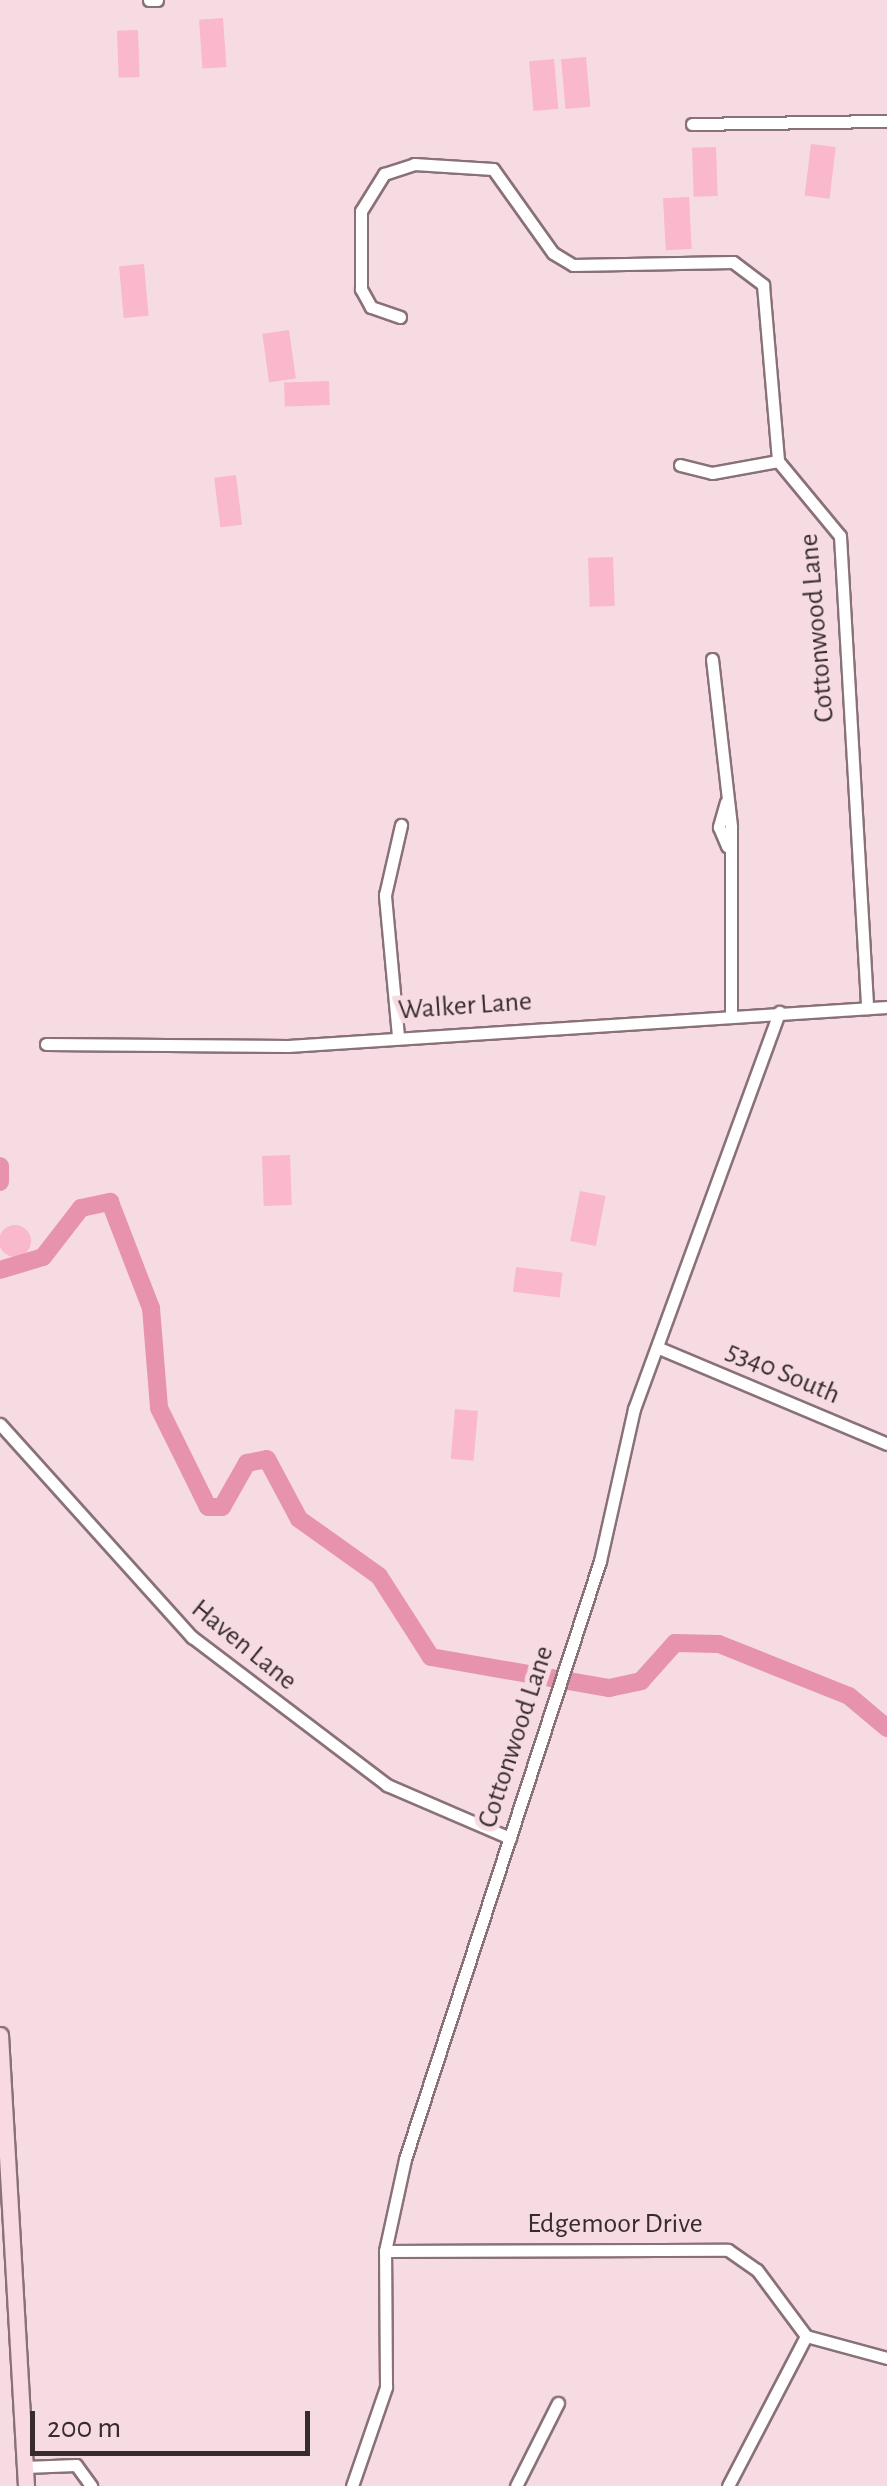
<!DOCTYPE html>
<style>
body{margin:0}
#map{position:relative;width:887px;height:2486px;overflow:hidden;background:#f7dbe3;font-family:"Alegreya Sans",sans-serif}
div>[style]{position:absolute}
.green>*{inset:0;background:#f9b8cb;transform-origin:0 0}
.round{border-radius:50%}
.river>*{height:18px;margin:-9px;padding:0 9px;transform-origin:9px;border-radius:9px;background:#e793ae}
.roads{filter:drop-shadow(2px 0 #897178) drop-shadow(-2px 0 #897178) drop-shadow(0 2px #897178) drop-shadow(0 -2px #897178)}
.minor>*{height:11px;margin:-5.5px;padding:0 5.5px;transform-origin:5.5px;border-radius:5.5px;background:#fff}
.major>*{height:15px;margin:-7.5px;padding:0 7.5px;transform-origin:7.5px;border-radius:7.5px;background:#f9d9e2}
span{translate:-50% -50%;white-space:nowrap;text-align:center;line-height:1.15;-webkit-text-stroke:10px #f7dbe3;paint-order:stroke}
.street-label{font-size:28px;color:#362c2e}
.scale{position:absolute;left:30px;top:2411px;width:280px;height:45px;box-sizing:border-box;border:5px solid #362c2e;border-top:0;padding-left:12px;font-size:30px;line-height:35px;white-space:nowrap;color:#362c2e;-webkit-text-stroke:8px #f7dbe3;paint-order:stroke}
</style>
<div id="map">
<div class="green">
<div style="left:223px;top:18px;width:49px;height:24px;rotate:86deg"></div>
<div style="left:138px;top:30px;width:47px;height:21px;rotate:88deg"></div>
<div style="left:586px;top:57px;width:50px;height:25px;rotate:85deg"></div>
<div style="left:554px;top:59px;width:50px;height:25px;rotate:85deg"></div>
<div style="left:811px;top:144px;width:25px;height:52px;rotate:7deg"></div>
<div style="left:716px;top:147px;width:49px;height:24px;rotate:88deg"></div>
<div style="left:689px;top:197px;width:52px;height:26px;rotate:87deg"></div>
<div style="left:144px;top:264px;width:52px;height:25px;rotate:85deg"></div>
<div style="left:289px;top:330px;width:49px;height:27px;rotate:82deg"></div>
<div style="left:329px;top:381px;width:24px;height:45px;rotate:88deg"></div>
<div style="left:236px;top:475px;width:50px;height:22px;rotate:83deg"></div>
<div style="left:613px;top:557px;width:49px;height:25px;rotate:88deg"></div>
<div style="left:290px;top:1155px;width:50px;height:28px;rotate:88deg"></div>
<div style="left:580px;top:1191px;width:26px;height:51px;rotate:11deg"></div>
<div class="round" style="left:-1px;top:1225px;width:32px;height:32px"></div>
<div style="left:516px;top:1267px;width:47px;height:25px;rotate:7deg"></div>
<div style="left:455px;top:1409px;width:23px;height:50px;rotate:5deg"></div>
</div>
<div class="river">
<div style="left:0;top:1166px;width:16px;rotate:90deg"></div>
<div style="left:0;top:1270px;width:45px;rotate:-16.8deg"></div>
<div style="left:43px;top:1257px;width:62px;rotate:-52.2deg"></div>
<div style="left:81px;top:1208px;width:30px;rotate:-12deg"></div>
<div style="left:110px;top:1202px;width:114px;rotate:68.9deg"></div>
<div style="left:151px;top:1308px;width:100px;rotate:85.4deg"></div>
<div style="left:159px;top:1408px;width:110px;rotate:63.7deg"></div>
<div style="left:208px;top:1507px;width:14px"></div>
<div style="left:222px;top:1507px;width:51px;rotate:-60.4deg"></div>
<div style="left:247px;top:1463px;width:20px;rotate:-11deg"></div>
<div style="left:267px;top:1459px;width:68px;rotate:61.9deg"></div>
<div style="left:299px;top:1519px;width:98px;rotate:35.5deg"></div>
<div style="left:379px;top:1576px;width:96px;rotate:57.3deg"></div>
<div style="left:431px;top:1657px;width:181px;rotate:9.9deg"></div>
<div style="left:609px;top:1688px;width:33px;rotate:-12deg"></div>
<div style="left:641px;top:1681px;width:51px;rotate:-48.2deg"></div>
<div style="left:675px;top:1643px;width:44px;rotate:1.3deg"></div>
<div style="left:719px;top:1644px;width:140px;rotate:21.8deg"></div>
<div style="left:849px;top:1696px;width:50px;rotate:40.1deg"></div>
</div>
<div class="roads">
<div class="minor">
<div style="left:149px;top:0;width:8px"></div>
<div style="left:692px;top:124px;width:195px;rotate:-0.9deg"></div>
<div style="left:400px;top:317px;width:31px;rotate:-161deg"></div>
<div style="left:371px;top:307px;width:21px;rotate:-119deg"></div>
<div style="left:361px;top:289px;width:78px;rotate:-90deg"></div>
<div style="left:361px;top:211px;width:44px;rotate:-58.1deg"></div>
<div style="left:384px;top:174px;width:32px;rotate:-18deg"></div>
<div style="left:414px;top:164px;width:79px;rotate:3.6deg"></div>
<div style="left:493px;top:169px;width:103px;rotate:54.5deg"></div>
<div style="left:553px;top:253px;width:23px;rotate:31deg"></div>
<div style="left:573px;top:265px;width:160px;rotate:-1.1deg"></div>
<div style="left:733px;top:262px;width:38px;rotate:37deg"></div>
<div style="left:763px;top:285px;width:177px;rotate:85.1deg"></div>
<div style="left:778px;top:461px;width:97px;rotate:50.4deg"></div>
<div style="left:840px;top:536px;width:473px;rotate:86.7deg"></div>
<div style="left:680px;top:465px;width:33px;rotate:14deg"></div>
<div style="left:712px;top:473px;width:67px;rotate:-10.3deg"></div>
<div style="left:712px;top:659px;width:169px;rotate:83.5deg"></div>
<div style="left:731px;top:827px;width:187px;rotate:90deg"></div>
<div style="left:726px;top:802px;width:26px;rotate:106deg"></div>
<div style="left:719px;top:827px;width:21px;rotate:67deg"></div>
<div style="left:398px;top:1036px;width:142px;rotate:-95.3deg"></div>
<div style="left:385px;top:895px;width:72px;rotate:-77.1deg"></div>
<div style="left:46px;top:1044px;width:242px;rotate:0.5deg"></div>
<div style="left:288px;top:1046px;width:600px;rotate:-3.73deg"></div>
<div style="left:659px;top:1348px;width:247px;rotate:22.8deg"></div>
<div style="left:0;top:1424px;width:287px;rotate:48deg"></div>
<div style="left:192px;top:1637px;width:245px;rotate:37.2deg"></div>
<div style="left:387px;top:1785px;width:134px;rotate:23.3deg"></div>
<div style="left:385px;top:2251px;width:343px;rotate:-0.2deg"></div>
<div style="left:728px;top:2250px;width:35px;rotate:35deg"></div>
<div style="left:757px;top:2270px;width:82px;rotate:53.4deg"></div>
<div style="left:806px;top:2336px;width:84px;rotate:15.2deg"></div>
<div style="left:25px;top:2467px;width:51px;rotate:-2.2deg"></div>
<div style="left:76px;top:2465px;width:26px;rotate:54deg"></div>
<div style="left:352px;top:2486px;width:105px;rotate:-71deg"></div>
<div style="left:386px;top:2387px;width:136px;rotate:-90.4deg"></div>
<div style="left:385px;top:2251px;width:94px;rotate:-77.7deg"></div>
<div style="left:405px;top:2159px;width:629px;rotate:-71.94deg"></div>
<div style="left:600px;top:1561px;width:156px;rotate:-77.4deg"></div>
<div style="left:634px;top:1409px;width:423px;rotate:-69.9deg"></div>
<div style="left:516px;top:2486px;width:93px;rotate:-63.2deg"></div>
<div style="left:728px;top:2486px;width:169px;rotate:-62.5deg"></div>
</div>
<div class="major">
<div style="left:0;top:2035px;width:452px;rotate:86.7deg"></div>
</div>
</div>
<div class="street-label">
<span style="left:817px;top:628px;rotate:-95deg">Cottonwood Lane</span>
<span style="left:465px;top:1006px;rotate:-4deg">Walker Lane</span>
<span style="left:783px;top:1373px;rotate:23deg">5340 South</span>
<span style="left:244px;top:1645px;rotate:39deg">Haven Lane</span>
<span style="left:516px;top:1737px;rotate:-72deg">Cottonwood Lane</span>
<span style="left:615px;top:2224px">Edgemoor Drive</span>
</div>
<div class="scale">200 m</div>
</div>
